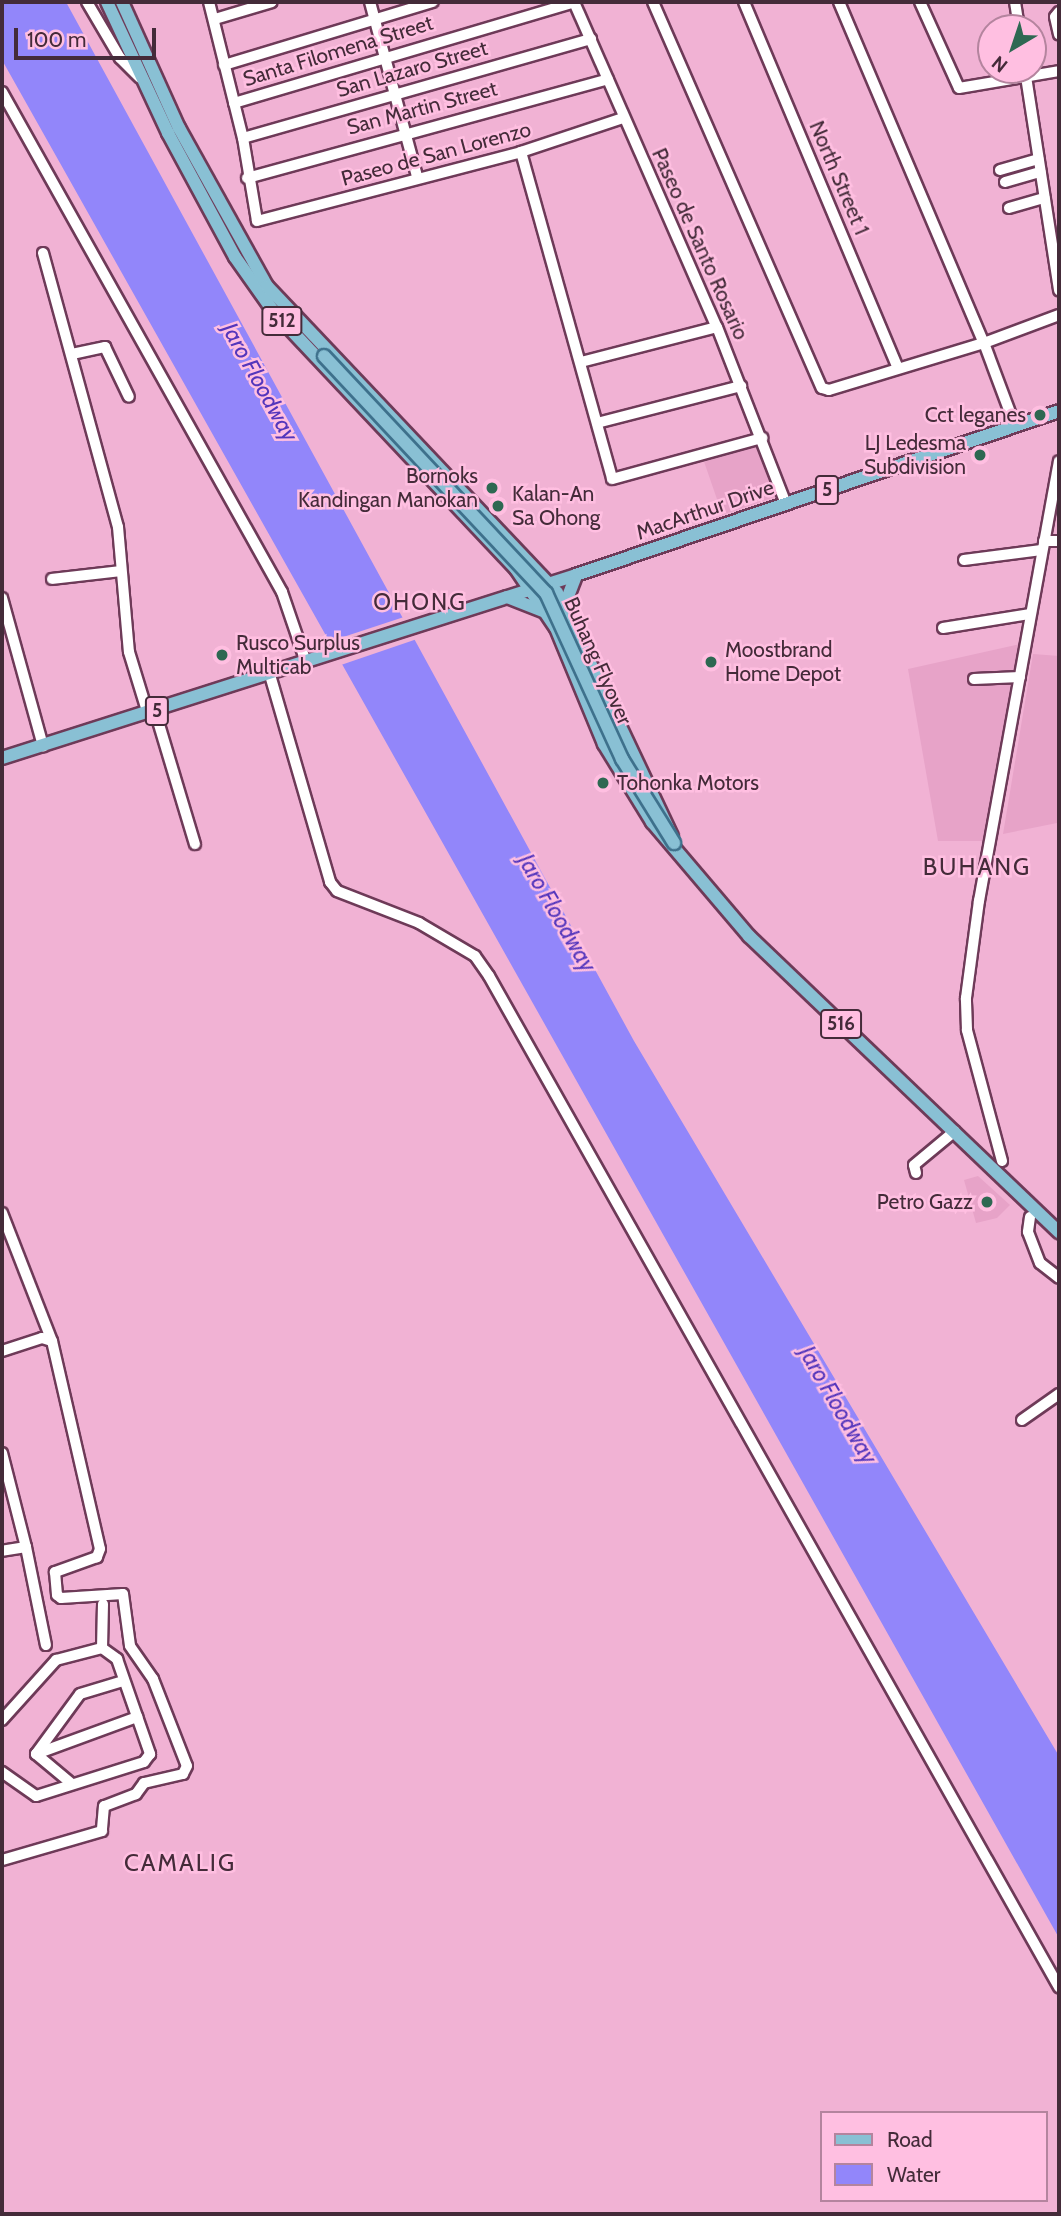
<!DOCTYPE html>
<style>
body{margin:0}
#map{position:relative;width:1061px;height:2216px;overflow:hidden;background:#f1b2d4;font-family:Cabin,sans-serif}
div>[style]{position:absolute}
.built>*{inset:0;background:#e7a3c8;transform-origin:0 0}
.water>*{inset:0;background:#9286fa}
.pier>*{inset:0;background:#f1b2d4}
.roads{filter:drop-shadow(2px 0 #6e3a58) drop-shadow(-2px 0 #6e3a58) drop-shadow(0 2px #6e3a58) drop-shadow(0 -2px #6e3a58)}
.minor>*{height:10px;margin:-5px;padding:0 5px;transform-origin:5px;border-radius:5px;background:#fff}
.major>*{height:12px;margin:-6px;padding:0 6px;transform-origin:6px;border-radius:6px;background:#89c0d4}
.bridges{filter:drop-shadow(2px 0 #3e718c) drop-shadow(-2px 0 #3e718c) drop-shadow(0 2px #3e718c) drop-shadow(0 -2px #3e718c)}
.major-bridge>*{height:12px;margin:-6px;padding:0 6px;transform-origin:6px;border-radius:6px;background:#89c0d4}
.dots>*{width:19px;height:19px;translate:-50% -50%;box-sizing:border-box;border:4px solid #ffbfe1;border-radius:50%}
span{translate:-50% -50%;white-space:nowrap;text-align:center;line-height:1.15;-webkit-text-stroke:5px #ffbfe1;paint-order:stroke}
.shield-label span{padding:2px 5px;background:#ffbfe1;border:2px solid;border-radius:5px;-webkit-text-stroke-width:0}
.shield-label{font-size:19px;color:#442b39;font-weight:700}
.street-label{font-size:21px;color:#442b39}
.poi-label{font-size:21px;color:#442b39}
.right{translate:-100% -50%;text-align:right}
.left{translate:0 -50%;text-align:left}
.water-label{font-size:23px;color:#5436bc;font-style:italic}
.neighbourhood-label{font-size:23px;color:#442b39;letter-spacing:2px}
.quarter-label{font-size:24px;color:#442b39;letter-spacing:2px}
.frame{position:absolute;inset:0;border:4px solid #442b39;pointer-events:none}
.legend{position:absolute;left:820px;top:2111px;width:228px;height:91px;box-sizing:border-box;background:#ffbfe1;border:2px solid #b4849e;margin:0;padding:9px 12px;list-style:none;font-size:21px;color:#442b39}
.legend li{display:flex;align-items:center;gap:14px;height:35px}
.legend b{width:35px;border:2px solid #b4849e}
.north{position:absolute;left:977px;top:14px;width:70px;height:70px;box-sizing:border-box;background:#ffbfe1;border:2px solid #b4849e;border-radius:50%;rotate:219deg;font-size:19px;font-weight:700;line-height:28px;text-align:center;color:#442b39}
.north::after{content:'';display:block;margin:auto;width:24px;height:32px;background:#2e6852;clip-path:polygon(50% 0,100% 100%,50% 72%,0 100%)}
.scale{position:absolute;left:14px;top:28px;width:142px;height:32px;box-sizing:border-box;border:4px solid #442b39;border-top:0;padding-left:9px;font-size:21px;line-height:24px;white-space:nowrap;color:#442b39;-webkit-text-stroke:5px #ffbfe1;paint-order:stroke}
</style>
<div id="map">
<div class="built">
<div style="left:759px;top:443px;width:56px;height:58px;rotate:71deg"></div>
<div style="clip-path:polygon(1020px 644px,986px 841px,938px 841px,908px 669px)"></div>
<div style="clip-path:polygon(1033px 654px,1059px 656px,1059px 832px,1057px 823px,1003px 834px)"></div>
<div style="clip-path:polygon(978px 1176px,1010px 1205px,997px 1218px,976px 1223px,964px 1180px)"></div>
</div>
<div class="water">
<div style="clip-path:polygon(2px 2px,66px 2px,634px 1041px,1059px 1756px,1059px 1938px,2px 60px)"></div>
</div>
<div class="pier">
<div style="clip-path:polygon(407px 616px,420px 638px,338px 666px,325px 643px)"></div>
</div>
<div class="roads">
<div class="minor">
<div style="left:87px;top:2px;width:65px;rotate:59.5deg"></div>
<div style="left:120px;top:58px;width:28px;rotate:45deg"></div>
<div style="left:209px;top:2px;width:140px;rotate:76deg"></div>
<div style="left:243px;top:138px;width:84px;rotate:80.4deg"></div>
<div style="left:257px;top:221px;width:273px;rotate:-14.6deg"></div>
<div style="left:521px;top:152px;width:108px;rotate:-18.4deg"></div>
<div style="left:370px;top:2px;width:180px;rotate:74.9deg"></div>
<div style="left:574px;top:2px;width:355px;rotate:66.3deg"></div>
<div style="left:717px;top:327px;width:190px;rotate:68.7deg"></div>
<div style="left:653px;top:2px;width:421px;rotate:66.4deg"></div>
<div style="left:822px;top:388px;width:7px;rotate:16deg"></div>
<div style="left:829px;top:390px;width:162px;rotate:-16.9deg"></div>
<div style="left:984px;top:343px;width:80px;rotate:-20.5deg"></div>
<div style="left:744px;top:2px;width:397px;rotate:67.2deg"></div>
<div style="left:839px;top:2px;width:371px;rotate:67deg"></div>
<div style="left:984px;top:343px;width:89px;rotate:69.5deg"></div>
<div style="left:920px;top:2px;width:94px;rotate:65.6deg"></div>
<div style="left:959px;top:88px;width:101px;rotate:-9.6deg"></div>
<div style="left:1015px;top:2px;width:26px;rotate:81deg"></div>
<div style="left:1059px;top:12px;width:6px;rotate:129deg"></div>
<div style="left:1055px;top:17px;width:18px;rotate:77deg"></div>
<div style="left:215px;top:19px;width:59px;rotate:-16.6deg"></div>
<div style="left:224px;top:65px;width:218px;rotate:-16.8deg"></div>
<div style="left:1025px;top:70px;width:223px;rotate:81.2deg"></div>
<div style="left:2px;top:92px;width:573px;rotate:60.75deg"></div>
<div style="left:282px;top:592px;width:74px;rotate:71.1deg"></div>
<div style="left:234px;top:103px;width:355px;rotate:-16.5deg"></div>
<div style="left:243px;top:138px;width:362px;rotate:-15.9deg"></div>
<div style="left:521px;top:152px;width:339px;rotate:74.4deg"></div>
<div style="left:612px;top:479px;width:156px;rotate:-15.3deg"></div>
<div style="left:1000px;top:170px;width:40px;rotate:-16deg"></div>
<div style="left:247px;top:178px;width:374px;rotate:-15.3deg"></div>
<div style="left:1005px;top:182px;width:37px;rotate:-16deg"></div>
<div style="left:1009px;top:208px;width:37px;rotate:-16deg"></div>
<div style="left:43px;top:253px;width:284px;rotate:74.7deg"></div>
<div style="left:118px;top:527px;width:125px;rotate:85deg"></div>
<div style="left:129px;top:652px;width:65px;rotate:73deg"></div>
<div style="left:72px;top:354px;width:34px;rotate:-12deg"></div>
<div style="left:105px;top:347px;width:55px;rotate:64.4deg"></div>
<div style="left:581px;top:362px;width:140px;rotate:-14.4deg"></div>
<div style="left:597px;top:423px;width:149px;rotate:-14.4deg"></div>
<div style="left:1044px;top:541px;width:15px"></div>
<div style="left:964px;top:560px;width:78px;rotate:-7.4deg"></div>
<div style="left:52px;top:579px;width:69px;rotate:-6.6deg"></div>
<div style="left:2px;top:598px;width:154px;rotate:74.5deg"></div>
<div style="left:943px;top:628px;width:87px;rotate:-9.2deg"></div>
<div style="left:270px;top:675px;width:216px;rotate:73.8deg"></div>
<div style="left:330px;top:882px;width:11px;rotate:52deg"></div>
<div style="left:337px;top:891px;width:88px;rotate:21.3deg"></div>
<div style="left:419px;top:923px;width:65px;rotate:30.5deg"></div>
<div style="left:475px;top:956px;width:24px;rotate:55deg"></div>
<div style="left:489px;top:976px;width:1161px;rotate:60.59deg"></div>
<div style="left:974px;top:679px;width:46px;rotate:-2.5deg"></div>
<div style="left:155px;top:711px;width:139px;rotate:73.3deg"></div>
<div style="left:1002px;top:1161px;width:136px;rotate:-105deg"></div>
<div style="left:967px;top:1030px;width:32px;rotate:-92deg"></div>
<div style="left:966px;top:998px;width:98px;rotate:-82.4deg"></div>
<div style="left:979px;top:901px;width:447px;rotate:-79.7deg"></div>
<div style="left:916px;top:1173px;width:8px;rotate:-104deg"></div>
<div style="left:914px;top:1165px;width:53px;rotate:-39.7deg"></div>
<div style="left:2px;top:1213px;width:137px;rotate:68.7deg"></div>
<div style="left:52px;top:1341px;width:213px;rotate:77deg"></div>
<div style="left:100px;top:1549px;width:9px;rotate:111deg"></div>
<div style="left:97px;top:1557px;width:45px;rotate:160.3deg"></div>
<div style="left:55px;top:1572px;width:23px;rotate:85deg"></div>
<div style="left:57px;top:1595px;width:5px;rotate:37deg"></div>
<div style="left:61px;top:1598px;width:62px;rotate:-3.7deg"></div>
<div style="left:123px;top:1594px;width:52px;rotate:82.3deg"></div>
<div style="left:130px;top:1646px;width:40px;rotate:55.1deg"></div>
<div style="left:153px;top:1679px;width:93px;rotate:68.7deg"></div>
<div style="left:187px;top:1766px;width:9px;rotate:117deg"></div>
<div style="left:183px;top:1774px;width:40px;rotate:167deg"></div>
<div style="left:144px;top:1783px;width:14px;rotate:126deg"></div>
<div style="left:136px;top:1794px;width:34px;rotate:159deg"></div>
<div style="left:104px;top:1806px;width:25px;rotate:95deg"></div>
<div style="left:102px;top:1831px;width:104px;rotate:163.8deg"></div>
<div style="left:1030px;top:1217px;width:15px;rotate:98deg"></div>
<div style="left:1028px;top:1232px;width:33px;rotate:69deg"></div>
<div style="left:1040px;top:1263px;width:24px;rotate:38deg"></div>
<div style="left:2px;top:1351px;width:42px;rotate:-18deg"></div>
<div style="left:42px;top:1338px;width:10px;rotate:17deg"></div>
<div style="left:1022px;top:1420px;width:45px;rotate:-35.1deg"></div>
<div style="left:2px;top:1453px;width:97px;rotate:75.7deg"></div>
<div style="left:26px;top:1547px;width:24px;rotate:171deg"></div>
<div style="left:26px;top:1547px;width:100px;rotate:78.5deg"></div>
<div style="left:102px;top:1648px;width:44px;rotate:-88.7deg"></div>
<div style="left:2px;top:1720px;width:81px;rotate:-48deg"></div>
<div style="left:56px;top:1660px;width:48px;rotate:-14.6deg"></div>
<div style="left:102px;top:1648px;width:19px;rotate:36deg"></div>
<div style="left:117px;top:1659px;width:101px;rotate:70.8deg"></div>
<div style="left:150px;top:1754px;width:10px;rotate:127deg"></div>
<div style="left:144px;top:1762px;width:113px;rotate:162.5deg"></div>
<div style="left:36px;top:1796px;width:42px;rotate:-144.8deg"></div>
<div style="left:36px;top:1754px;width:108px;rotate:-20.1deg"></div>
<div style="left:72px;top:1784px;width:47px;rotate:-140.2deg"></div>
<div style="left:36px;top:1754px;width:74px;rotate:-53.7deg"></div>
<div style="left:80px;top:1694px;width:45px;rotate:-16.8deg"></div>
</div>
<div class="major">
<div style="left:107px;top:2px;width:145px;rotate:65deg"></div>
<div style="left:168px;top:133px;width:141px;rotate:61.6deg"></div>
<div style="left:235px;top:257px;width:67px;rotate:54.7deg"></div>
<div style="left:274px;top:312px;width:353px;rotate:46.7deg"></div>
<div style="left:516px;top:569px;width:71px;rotate:55.9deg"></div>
<div style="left:556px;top:628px;width:126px;rotate:67.5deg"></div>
<div style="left:604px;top:744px;width:92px;rotate:58.4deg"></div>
<div style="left:652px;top:822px;width:150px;rotate:49.6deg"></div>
<div style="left:749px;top:936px;width:429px;rotate:43.7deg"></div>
<div style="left:122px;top:2px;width:138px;rotate:65.7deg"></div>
<div style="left:179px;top:128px;width:181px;rotate:60.9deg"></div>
<div style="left:267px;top:286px;width:422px;rotate:46.6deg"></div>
<div style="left:557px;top:593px;width:269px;rotate:64.7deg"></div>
<div style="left:507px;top:597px;width:41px;rotate:21.5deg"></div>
<div style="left:569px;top:611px;width:12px;rotate:-99deg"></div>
<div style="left:567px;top:599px;width:26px;rotate:-69deg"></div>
<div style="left:2px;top:758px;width:602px;rotate:-17.68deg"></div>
<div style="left:576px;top:575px;width:510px;rotate:-18.75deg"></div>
</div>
</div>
<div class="bridges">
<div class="major-bridge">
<div style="left:324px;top:356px;width:325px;rotate:46.9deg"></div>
<div style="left:546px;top:593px;width:183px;rotate:65.4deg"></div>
<div style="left:622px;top:759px;width:99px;rotate:58.2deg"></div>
</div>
</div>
<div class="dots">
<div style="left:1040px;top:415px;background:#2e6852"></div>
<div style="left:980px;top:455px;background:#2e6852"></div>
<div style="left:492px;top:488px;background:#2e6852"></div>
<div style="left:498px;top:506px;background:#2e6852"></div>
<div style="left:222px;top:655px;background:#2e6852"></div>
<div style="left:711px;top:662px;background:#2e6852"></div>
<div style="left:603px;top:783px;background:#2e6852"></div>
<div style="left:987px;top:1202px;background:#2e6852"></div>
</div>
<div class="shield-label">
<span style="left:282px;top:321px">512</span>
<span style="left:827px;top:490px">5</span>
<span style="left:157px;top:711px">5</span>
<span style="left:841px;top:1024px">516</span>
</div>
<div class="street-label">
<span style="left:338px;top:51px;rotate:-17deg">Santa Filomena Street</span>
<span style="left:412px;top:69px;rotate:-16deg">San Lazaro Street</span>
<span style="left:422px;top:108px;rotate:-15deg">San Martin Street</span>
<span style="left:436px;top:154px;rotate:-15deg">Paseo de San Lorenzo</span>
<span style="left:839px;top:178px;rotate:67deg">North Street 1</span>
<span style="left:700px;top:244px;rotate:66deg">Paseo de Santo Rosario</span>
<span style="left:705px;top:510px;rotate:-19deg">MacArthur Drive</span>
<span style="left:598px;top:661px;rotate:66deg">Buhang Flyover</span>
</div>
<div class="poi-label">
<span class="right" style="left:1026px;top:415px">Cct leganes</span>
<span class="right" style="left:966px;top:455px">LJ Ledesma<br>Subdivision</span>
<span class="right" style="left:478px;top:488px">Bornoks<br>Kandingan Manokan</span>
<span class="left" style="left:512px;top:506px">Kalan-An<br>Sa Ohong</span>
<span class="left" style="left:236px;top:655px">Rusco Surplus<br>Multicab</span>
<span class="left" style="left:725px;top:662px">Moostbrand<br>Home Depot</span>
<span class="left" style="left:617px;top:783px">Tohonka Motors</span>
<span class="right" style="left:973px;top:1202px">Petro Gazz</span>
</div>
<div class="water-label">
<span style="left:260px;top:382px;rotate:61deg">Jaro Floodway</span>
<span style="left:557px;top:913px;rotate:60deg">Jaro Floodway</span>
<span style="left:838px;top:1405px;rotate:60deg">Jaro Floodway</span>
</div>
<div class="neighbourhood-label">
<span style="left:420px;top:602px">OHONG</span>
</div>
<div class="quarter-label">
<span style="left:977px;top:867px">BUHANG</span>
<span style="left:180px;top:1863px">CAMALIG</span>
</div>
<div class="frame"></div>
<ul class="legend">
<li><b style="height:9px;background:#89c0d4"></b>Road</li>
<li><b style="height:19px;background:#9286fa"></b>Water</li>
</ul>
<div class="north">N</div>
<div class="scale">100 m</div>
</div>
